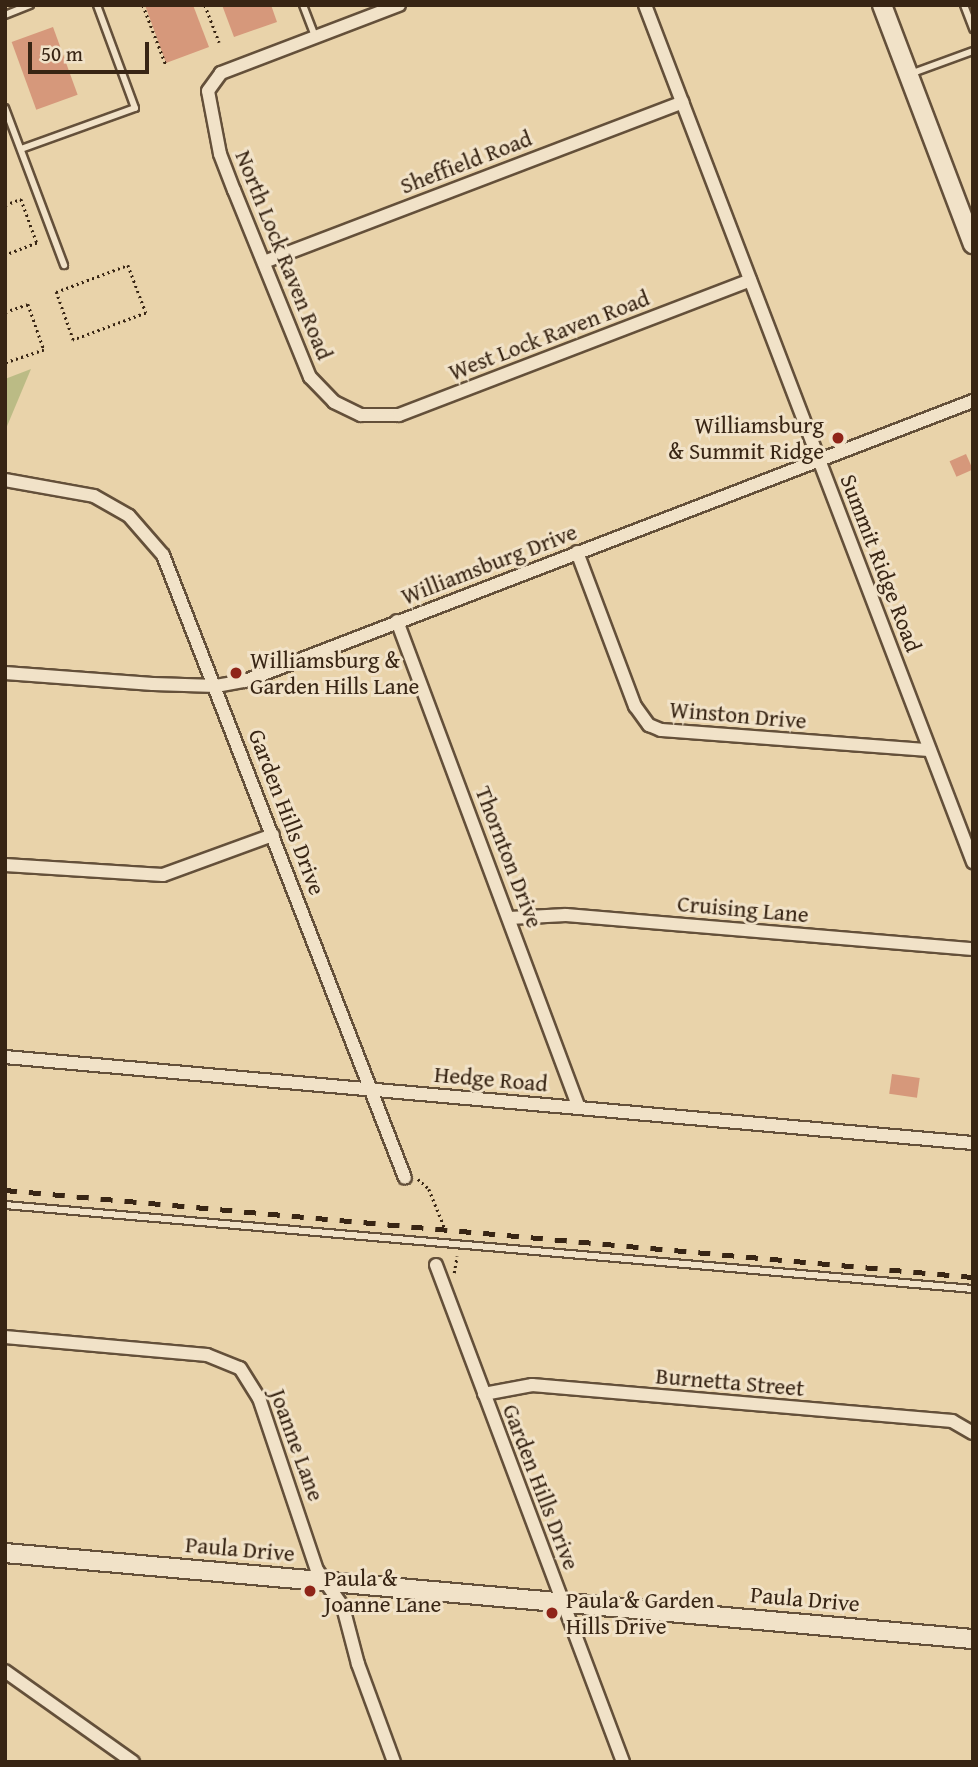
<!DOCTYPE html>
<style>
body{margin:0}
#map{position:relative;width:978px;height:1767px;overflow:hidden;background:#e9d3aa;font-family:"Gentium Book Plus",serif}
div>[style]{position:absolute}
.green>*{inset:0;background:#bbbb85}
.building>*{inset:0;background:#d6987b;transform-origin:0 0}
.path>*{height:2.5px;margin-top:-1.25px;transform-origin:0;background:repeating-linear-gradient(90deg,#382514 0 2px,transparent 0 5.5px)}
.roads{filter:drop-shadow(2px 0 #64503a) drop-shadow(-2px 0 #64503a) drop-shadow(0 2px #64503a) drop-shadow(0 -2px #64503a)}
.lane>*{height:6px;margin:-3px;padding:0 3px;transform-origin:3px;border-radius:3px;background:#f1e2c8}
.street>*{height:12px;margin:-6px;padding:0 6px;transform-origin:6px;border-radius:6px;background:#f1e2c8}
.secondary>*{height:18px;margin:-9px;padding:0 9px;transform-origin:9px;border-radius:9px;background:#f1e2c8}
.rail>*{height:5px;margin-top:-2.5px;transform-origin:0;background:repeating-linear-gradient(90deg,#382514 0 12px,transparent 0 24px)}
.dots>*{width:19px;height:19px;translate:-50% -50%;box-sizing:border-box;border:4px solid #f1e2c8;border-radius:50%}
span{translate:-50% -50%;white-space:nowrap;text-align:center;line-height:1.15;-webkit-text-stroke:6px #f1e2c8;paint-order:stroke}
.street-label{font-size:23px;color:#382514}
.poi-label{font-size:23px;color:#382514}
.right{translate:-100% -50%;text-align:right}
.left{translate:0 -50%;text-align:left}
.frame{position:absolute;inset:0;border:7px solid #382514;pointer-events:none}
.scale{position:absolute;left:28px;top:42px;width:121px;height:32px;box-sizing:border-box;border:4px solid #382514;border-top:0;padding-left:9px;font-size:21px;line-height:24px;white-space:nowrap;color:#382514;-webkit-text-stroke:5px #f1e2c8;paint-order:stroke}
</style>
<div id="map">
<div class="green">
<div style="clip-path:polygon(31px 369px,5px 431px,5px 379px)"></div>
</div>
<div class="building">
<div style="clip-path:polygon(145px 5px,193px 5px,209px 47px,166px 63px)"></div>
<div style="clip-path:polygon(222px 5px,271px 5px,277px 22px,234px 37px)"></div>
<div style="left:53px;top:27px;width:72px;height:44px;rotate:70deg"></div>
<div style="left:966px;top:454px;width:17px;height:18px;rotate:66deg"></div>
<div style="left:892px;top:1074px;width:28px;height:20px;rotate:8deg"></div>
</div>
<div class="path">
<div style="left:143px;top:5px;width:64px;rotate:69deg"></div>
<div style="left:205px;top:5px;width:40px;rotate:69deg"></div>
<div style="left:5px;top:205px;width:17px;rotate:-21deg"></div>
<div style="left:21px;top:199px;width:47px;rotate:70deg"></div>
<div style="left:37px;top:243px;width:34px;rotate:159deg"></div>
<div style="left:128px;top:265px;width:51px;rotate:69.4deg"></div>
<div style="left:146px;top:313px;width:78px;rotate:159.7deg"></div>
<div style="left:73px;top:340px;width:51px;rotate:-109.5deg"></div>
<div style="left:56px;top:292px;width:77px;rotate:-20.6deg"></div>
<div style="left:5px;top:312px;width:24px;rotate:-19deg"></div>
<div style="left:28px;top:304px;width:49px;rotate:70.8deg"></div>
<div style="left:44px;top:350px;width:41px;rotate:161.6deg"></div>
<div style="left:418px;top:1179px;width:15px;rotate:42deg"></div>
<div style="left:429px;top:1189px;width:45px;rotate:68deg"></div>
<div style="left:454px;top:1273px;width:17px;rotate:-80deg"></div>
</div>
<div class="roads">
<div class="lane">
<div style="left:303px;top:5px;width:34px;rotate:69deg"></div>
<div style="left:964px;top:5px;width:26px;rotate:69deg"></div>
<div style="left:5px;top:15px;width:27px;rotate:-22deg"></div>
<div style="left:910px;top:74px;width:67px;rotate:-20.1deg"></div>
<div style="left:5px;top:108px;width:168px;rotate:69.4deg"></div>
<div style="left:21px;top:149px;width:121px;rotate:-19.8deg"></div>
<div style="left:135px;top:108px;width:110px;rotate:-110.3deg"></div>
<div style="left:5px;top:1205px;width:972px;rotate:4.96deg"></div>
</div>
<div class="street">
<div style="left:399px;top:5px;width:191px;rotate:159.1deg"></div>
<div style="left:221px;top:73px;width:22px;rotate:126deg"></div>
<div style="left:208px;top:91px;width:64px;rotate:79.2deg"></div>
<div style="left:220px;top:154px;width:39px;rotate:69deg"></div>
<div style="left:234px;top:190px;width:202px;rotate:67.9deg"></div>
<div style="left:310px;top:377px;width:35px;rotate:46deg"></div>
<div style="left:334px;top:402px;width:30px;rotate:26deg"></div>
<div style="left:361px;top:415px;width:38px"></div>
<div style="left:399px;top:415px;width:376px;rotate:-21deg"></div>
<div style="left:645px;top:5px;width:918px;rotate:69.06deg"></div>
<div style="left:264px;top:262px;width:448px;rotate:-20.9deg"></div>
<div style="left:5px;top:480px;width:90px;rotate:10.2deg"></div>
<div style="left:94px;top:496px;width:40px;rotate:29.7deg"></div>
<div style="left:129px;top:516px;width:52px;rotate:48.9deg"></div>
<div style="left:163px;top:555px;width:668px;rotate:68.77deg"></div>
<div style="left:577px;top:552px;width:165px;rotate:69.4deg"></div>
<div style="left:635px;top:706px;width:24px;rotate:54deg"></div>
<div style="left:649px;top:725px;width:13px;rotate:23deg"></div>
<div style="left:661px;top:730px;width:269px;rotate:4.3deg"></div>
<div style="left:397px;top:621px;width:520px;rotate:69.51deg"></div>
<div style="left:5px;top:673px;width:148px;rotate:4.3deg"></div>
<div style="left:153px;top:684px;width:63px;rotate:1.8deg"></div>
<div style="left:216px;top:686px;width:29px;rotate:-10deg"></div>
<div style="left:245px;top:681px;width:780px;rotate:-21.04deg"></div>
<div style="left:5px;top:865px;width:158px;rotate:3.6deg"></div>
<div style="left:163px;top:875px;width:117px;rotate:-20deg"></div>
<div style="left:509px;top:918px;width:57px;rotate:-3deg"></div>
<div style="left:566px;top:915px;width:408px;rotate:4.8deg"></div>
<div style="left:5px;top:1057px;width:972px;rotate:5.08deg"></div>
<div style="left:436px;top:1265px;width:531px;rotate:69.38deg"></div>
<div style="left:5px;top:1337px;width:203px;rotate:5.1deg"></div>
<div style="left:207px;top:1355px;width:35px;rotate:22deg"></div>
<div style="left:240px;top:1368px;width:36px;rotate:58deg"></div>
<div style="left:259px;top:1398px;width:182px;rotate:71.4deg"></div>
<div style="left:317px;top:1570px;width:45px;rotate:54.9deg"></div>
<div style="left:343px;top:1607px;width:59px;rotate:75.3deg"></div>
<div style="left:358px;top:1664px;width:104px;rotate:69.8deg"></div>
<div style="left:484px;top:1394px;width:49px;rotate:-10.6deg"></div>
<div style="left:532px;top:1385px;width:422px;rotate:4.9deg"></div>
<div style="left:952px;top:1421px;width:24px;rotate:30deg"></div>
<div style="left:5px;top:1671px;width:157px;rotate:35.4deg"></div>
</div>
<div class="secondary">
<div style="left:882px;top:5px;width:256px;rotate:69.2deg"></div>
<div style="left:5px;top:1553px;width:972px;rotate:5.08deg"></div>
</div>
</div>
<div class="rail">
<div style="left:5px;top:1190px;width:972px;rotate:5.14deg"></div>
</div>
<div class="dots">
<div style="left:838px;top:438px;background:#8f2418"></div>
<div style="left:236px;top:673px;background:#8f2418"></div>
<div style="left:310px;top:1591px;background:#8f2418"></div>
<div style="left:552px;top:1613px;background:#8f2418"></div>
</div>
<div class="street-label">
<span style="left:466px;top:162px;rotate:-21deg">Sheffield Road</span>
<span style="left:284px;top:255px;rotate:68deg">North Lock Raven Road</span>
<span style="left:549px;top:335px;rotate:-21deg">West Lock Raven Road</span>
<span style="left:881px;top:563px;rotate:69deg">Summit Ridge Road</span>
<span style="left:489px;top:564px;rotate:-21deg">Williamsburg Drive</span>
<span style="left:738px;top:715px;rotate:5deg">Winston Drive</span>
<span style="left:287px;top:812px;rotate:69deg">Garden Hills Drive</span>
<span style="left:509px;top:857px;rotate:69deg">Thornton Drive</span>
<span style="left:743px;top:909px;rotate:5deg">Cruising Lane</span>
<span style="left:491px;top:1079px;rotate:5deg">Hedge Road</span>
<span style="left:730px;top:1382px;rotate:5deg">Burnetta Street</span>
<span style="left:297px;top:1445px;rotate:70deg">Joanne Lane</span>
<span style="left:541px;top:1487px;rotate:69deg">Garden Hills Drive</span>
<span style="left:240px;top:1549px;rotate:5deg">Paula Drive</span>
<span style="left:805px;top:1599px;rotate:5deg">Paula Drive</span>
</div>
<div class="poi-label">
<span class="right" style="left:824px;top:438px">Williamsburg<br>&amp; Summit Ridge</span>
<span class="left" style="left:250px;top:673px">Williamsburg &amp;<br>Garden Hills Lane</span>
<span class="left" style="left:324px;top:1591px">Paula &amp;<br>Joanne Lane</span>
<span class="left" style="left:566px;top:1613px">Paula &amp; Garden<br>Hills Drive</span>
</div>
<div class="frame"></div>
<div class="scale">50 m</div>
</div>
